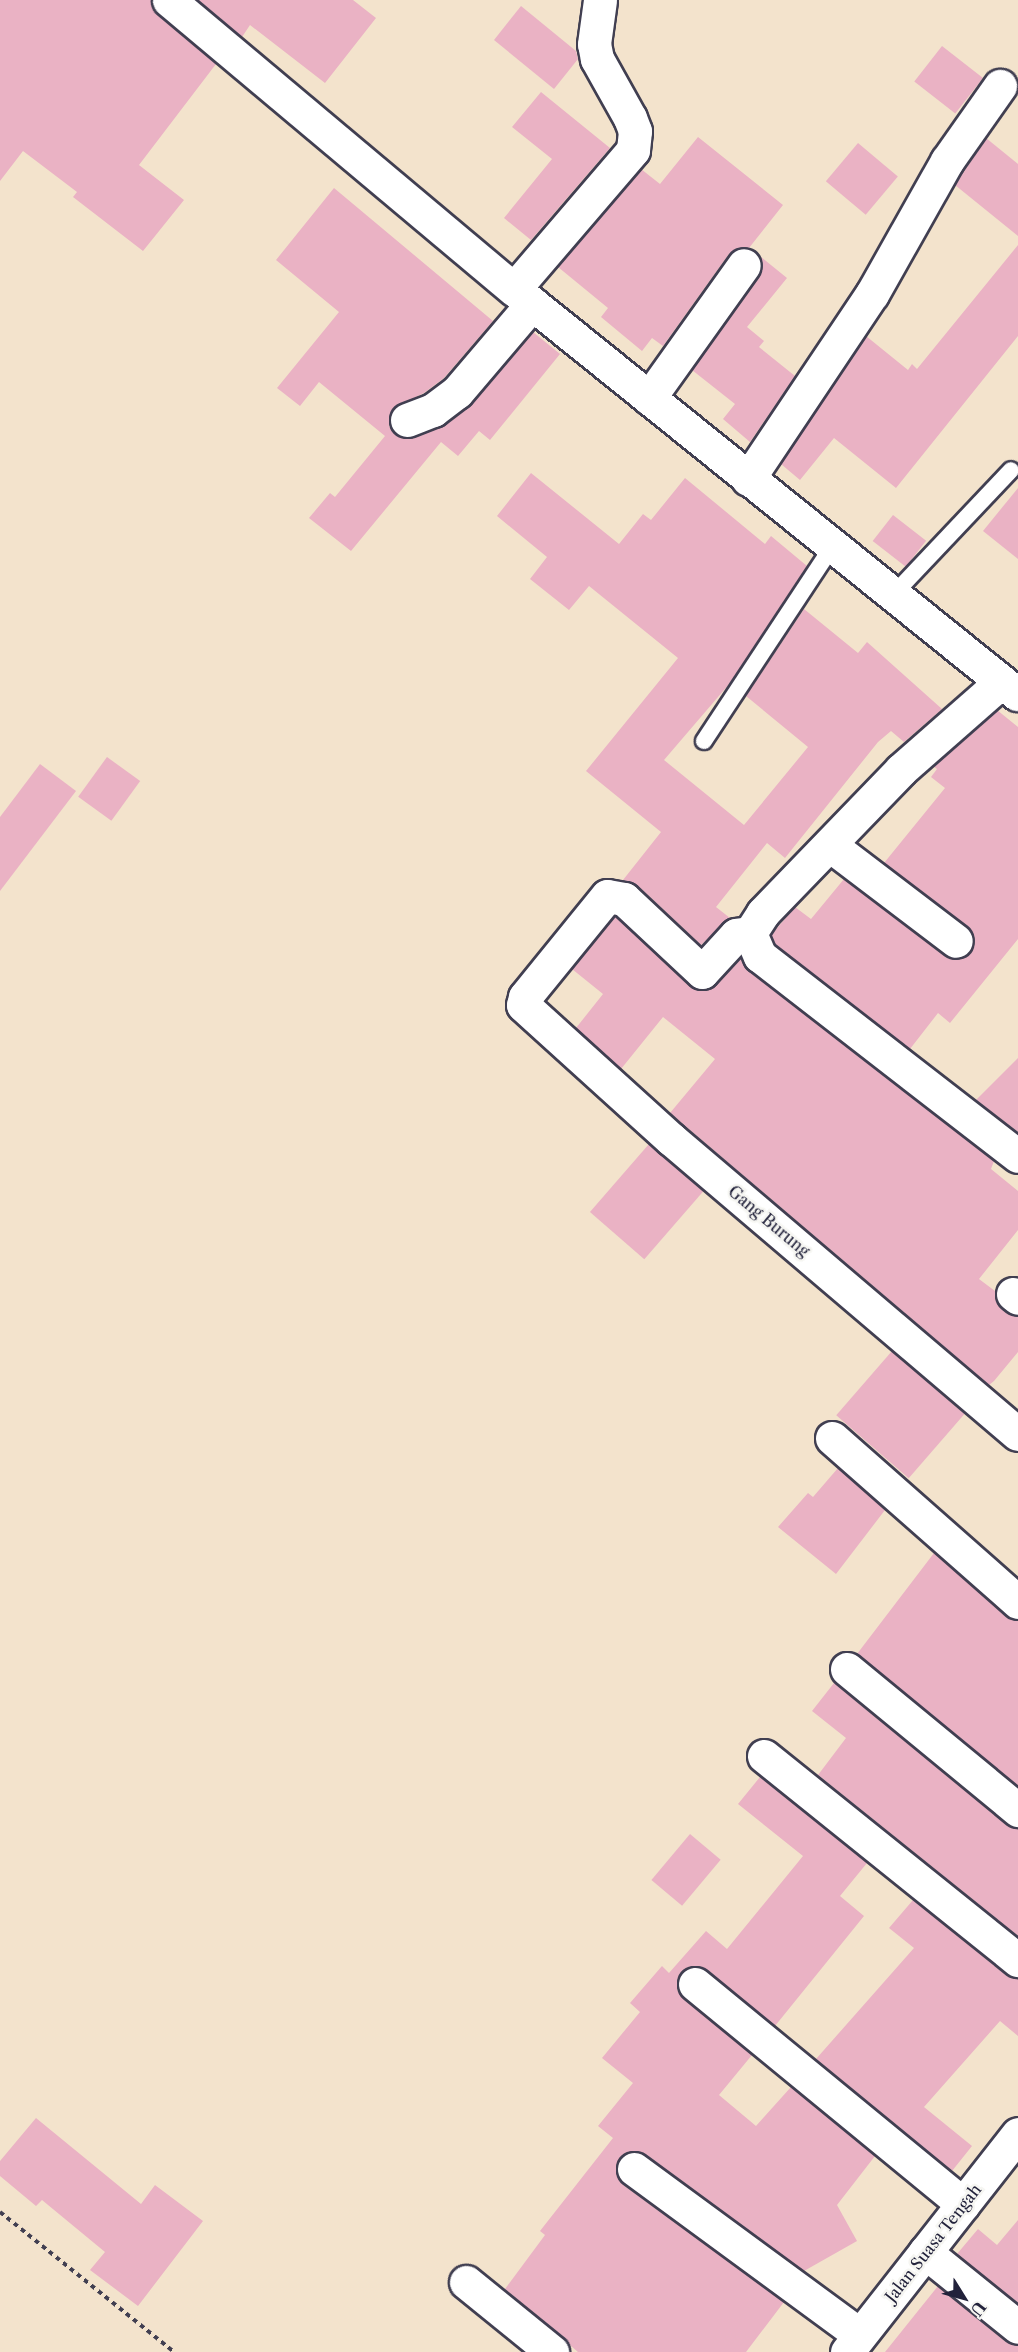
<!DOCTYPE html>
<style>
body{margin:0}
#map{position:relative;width:1018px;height:2352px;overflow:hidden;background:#f3e3cc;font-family:"Libre Caslon Text",serif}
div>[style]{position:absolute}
.building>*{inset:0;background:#eab2c4;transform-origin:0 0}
.path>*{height:4px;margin-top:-2px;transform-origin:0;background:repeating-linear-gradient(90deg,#413f51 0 4.5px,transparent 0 9px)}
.roads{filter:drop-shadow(2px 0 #413f51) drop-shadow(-2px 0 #413f51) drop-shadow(0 2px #413f51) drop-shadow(0 -2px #413f51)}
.service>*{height:16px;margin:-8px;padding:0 8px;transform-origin:8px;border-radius:8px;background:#fff}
.minor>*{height:33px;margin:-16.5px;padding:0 16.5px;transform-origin:16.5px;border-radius:16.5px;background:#fff}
.tertiary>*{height:33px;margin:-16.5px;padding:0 16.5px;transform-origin:16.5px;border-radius:16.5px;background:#fff}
span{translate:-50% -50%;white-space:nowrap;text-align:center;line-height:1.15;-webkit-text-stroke:5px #f6f6f2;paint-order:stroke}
.street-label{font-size:16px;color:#22223b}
.north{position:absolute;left:934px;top:2268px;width:60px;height:60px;-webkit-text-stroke:4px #f6f6f2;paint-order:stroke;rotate:127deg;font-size:16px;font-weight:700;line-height:24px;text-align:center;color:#22223b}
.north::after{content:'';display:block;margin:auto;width:21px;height:27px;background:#22223b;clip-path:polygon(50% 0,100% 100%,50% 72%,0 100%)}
</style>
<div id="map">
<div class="building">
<div style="clip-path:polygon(0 0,151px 0,157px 14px,216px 64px,139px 165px,184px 200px,143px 251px,73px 197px,77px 192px,23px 151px,0 181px)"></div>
<div style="clip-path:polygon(198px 0,353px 0,376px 18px,325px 83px,250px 25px,242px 37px)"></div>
<div style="clip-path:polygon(521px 6px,576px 51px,578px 59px,554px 89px,494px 40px)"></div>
<div style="left:942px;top:46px;width:52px;height:45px;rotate:38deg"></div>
<div style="clip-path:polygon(541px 92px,610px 148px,531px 240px,504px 218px,552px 159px,512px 127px)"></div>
<div style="clip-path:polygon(698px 137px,783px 205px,749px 248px,737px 248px,729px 254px,663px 346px,652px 338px,642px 351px,601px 317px,608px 308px,558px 267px,641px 169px,660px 184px)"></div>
<div style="clip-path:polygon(986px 138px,1018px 164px,1018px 236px,955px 185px)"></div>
<div style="left:858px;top:143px;width:52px;height:50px;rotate:40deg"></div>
<div style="clip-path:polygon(334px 188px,493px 321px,444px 378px,424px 393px,393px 408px,389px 426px,396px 435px,414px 438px,444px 425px,468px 407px,533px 332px,560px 354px,490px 440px,479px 431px,458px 456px,441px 442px,351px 551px,309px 518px,330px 493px,335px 497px,385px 436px,319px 382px,300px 406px,277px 388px,339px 312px,276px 260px)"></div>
<div style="clip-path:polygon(1018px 245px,1018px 336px,896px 488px,834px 438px,800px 480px,781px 464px,866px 336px,908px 370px,912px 364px,917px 369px)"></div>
<div style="clip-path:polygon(761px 257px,787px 278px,747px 327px,764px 341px,759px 347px,795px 376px,750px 442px,723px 419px,735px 404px,692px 370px,759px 276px)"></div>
<div style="clip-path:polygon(531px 473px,619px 544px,643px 514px,651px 520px,685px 478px,765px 544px,771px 536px,807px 566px,730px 683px,664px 760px,744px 825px,808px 747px,746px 696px,804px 609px,858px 653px,867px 642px,942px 709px,904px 742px,891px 731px,878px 742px,785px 858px,767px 843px,716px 907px,730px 918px,701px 945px,637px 885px,623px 880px,661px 832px,586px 771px,678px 658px,589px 586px,569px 610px,530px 579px,547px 557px,497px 516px)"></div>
<div style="clip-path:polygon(1018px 488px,1018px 559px,983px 531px)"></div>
<div style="left:893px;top:515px;width:42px;height:33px;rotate:38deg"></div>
<div style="clip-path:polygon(997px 710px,1018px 727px,1018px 939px,950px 1023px,938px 1013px,910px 1049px,775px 944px,771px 935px,795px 907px,811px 919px,844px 879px,945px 956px,954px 960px,970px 953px,975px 943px,968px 927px,884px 863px,945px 788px,931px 777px,937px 769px,933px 766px)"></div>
<div style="left:107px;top:757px;width:41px;height:49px;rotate:36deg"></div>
<div style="clip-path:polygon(40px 764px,76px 791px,0 891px,0 817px)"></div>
<div style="clip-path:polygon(615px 916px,697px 990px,715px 985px,740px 958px,749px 971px,994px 1161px,991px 1169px,1018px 1191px,1018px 1230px,979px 1279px,995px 1291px,1001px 1309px,1018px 1316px,1018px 1352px,994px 1381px,989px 1385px,670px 1113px,715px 1059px,663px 1017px,621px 1069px,576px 1028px,603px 994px,572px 969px)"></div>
<div style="clip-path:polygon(1018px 1058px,1018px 1132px,976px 1100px)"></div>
<div style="left:649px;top:1144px;width:72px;height:90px;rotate:41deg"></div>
<div style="left:892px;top:1351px;width:96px;height:85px;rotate:41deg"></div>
<div style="clip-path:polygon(838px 1468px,885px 1510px,836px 1574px,778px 1527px,808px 1493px,813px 1497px)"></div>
<div style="clip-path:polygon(934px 1553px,1006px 1616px,1018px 1620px,1018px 1786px,857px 1654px)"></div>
<div style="clip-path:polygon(834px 1683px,1006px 1824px,1018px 1828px,1018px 1936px,818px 1775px,846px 1738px,812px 1711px)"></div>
<div style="clip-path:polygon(760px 1777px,867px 1863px,840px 1896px,864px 1916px,775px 2026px,699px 1966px,681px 1972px,677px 1990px,752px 2055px,719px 2095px,756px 2126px,791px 2087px,875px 2156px,837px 2205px,857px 2241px,804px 2271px,645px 2154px,627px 2152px,616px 2166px,622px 2184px,784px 2302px,746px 2352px,578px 2352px,505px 2289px,545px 2235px,540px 2231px,613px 2138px,598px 2126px,633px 2083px,602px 2058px,640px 2012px,630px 2003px,662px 1966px,669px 1973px,706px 1931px,727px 1949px,803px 1856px,738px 1804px)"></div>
<div style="left:690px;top:1834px;width:40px;height:60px;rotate:40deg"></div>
<div style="clip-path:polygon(913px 1900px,1006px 1975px,1018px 1978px,1018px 2036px,1000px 2021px,924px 2107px,972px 2146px,952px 2171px,816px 2059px,914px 1948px,889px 1928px)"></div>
<div style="clip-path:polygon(36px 2118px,141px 2204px,155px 2185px,203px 2221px,138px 2306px,90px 2270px,105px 2252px,42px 2200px,36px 2206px,0 2176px,0 2161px)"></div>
<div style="clip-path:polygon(1018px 2220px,1018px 2303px,957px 2254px,978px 2229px,997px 2245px)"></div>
<div style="clip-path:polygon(938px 2286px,1006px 2342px,1018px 2345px,1018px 2352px,885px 2352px)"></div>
</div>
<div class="path">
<div style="left:0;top:2212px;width:223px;rotate:38.8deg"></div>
</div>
<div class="roads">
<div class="service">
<div style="left:892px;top:596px;width:173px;rotate:-46.6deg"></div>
<div style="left:704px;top:741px;width:232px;rotate:-56.6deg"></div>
</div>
<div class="minor">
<div style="left:169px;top:0;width:450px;rotate:40deg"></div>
<div style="left:514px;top:289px;width:646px;rotate:38.84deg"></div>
<div style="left:514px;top:289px;width:183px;rotate:-49.4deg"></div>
<div style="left:633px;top:150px;width:19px;rotate:-84deg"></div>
<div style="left:635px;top:131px;width:14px;rotate:-111deg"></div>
<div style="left:630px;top:118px;width:68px;rotate:-119.2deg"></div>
<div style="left:597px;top:59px;width:15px;rotate:-101deg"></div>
<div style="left:594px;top:44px;width:44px;rotate:-82.2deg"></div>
<div style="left:649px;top:398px;width:163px;rotate:-54.5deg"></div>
<div style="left:407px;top:420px;width:28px;rotate:-21deg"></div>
<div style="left:433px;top:410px;width:30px;rotate:-37deg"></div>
<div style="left:457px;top:392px;width:116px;rotate:-49.6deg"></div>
<div style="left:748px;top:479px;width:223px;rotate:-56.2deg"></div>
<div style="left:872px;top:294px;width:153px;rotate:-60.6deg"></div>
<div style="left:947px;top:161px;width:92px;rotate:-54.8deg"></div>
<div style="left:1001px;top:682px;width:133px;rotate:138.7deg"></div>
<div style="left:901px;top:770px;width:199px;rotate:134deg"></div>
<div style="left:763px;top:913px;width:24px;rotate:123deg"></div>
<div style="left:750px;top:933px;width:14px;rotate:172deg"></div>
<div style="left:736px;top:935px;width:50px;rotate:132.6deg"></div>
<div style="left:702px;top:972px;width:107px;rotate:-136.9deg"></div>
<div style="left:624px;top:899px;width:17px;rotate:-170deg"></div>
<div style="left:607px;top:896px;width:130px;rotate:129.1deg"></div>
<div style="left:525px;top:997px;width:8px;rotate:104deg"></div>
<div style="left:523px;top:1005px;width:200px;rotate:42.2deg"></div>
<div style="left:671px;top:1139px;width:455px;rotate:40.4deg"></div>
<div style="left:830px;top:845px;width:158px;rotate:37.3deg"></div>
<div style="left:750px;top:933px;width:25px;rotate:67deg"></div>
<div style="left:760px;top:956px;width:326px;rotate:37.8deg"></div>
<div style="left:1013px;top:1294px;width:6px;rotate:39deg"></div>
<div style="left:832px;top:1438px;width:248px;rotate:41.4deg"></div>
<div style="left:847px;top:1669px;width:222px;rotate:39.5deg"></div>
<div style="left:764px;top:1756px;width:326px;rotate:38.8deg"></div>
<div style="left:695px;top:1984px;width:347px;rotate:39.4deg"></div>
<div style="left:634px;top:2169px;width:280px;rotate:36.3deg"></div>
<div style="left:925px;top:2252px;width:119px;rotate:38.9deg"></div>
<div style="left:466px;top:2282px;width:111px;rotate:39.1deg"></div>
</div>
<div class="tertiary">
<div style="left:847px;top:2352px;width:277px;rotate:-51.9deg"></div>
</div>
</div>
<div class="street-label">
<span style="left:769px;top:1221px;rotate:40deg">Gang Burung</span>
<span style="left:933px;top:2243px;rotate:-52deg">Jalan Suasa Tengah</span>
</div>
<div class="north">U</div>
</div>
